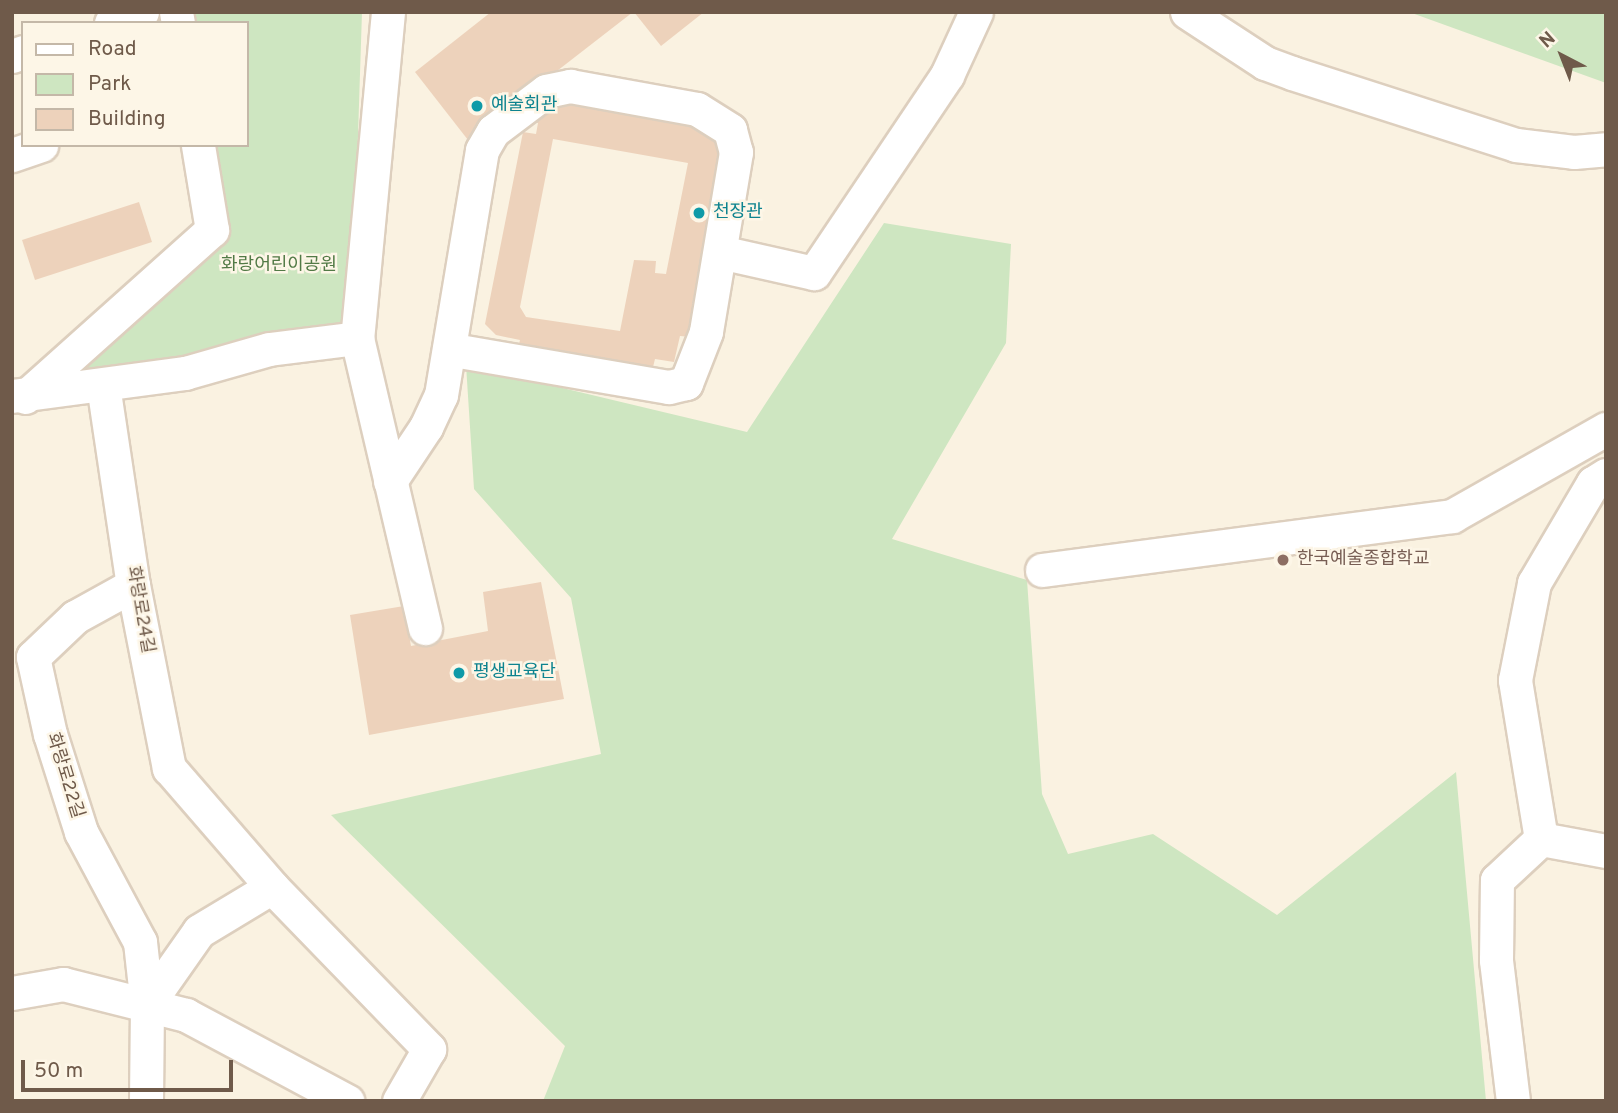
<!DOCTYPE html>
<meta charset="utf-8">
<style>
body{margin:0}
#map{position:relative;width:1618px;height:1113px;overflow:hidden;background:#faf2e1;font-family:Overpass,"Noto Sans KR",sans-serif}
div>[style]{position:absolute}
.green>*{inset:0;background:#cee6c1}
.building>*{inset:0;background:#edd2bb;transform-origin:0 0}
.roads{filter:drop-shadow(2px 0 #ddcfbe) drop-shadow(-2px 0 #ddcfbe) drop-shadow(0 2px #ddcfbe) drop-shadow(0 -2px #ddcfbe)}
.minor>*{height:33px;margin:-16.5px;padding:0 16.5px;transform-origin:16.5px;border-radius:16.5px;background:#fff}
.dots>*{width:19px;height:19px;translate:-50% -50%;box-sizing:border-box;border:4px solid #fdf6e7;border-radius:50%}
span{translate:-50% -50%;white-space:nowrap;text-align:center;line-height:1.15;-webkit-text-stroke:5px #fdf6e7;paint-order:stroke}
.culture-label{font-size:18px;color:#0d838f}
.left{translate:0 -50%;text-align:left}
.park-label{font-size:18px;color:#527a46}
.education-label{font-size:18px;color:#785e54}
.street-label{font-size:18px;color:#6f5a4a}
.frame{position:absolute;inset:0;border:14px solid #6f5a4a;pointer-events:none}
.legend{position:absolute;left:21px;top:21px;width:228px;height:126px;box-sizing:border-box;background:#fdf6e7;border:2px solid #c4b8a8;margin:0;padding:9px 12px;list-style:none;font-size:21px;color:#6f5a4a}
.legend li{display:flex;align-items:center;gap:14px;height:35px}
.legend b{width:35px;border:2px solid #c4b8a8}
.north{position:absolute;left:1527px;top:21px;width:70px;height:70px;-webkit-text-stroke:5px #fdf6e7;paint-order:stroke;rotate:318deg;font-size:19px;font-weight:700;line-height:28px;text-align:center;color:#6f5a4a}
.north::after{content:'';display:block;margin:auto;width:24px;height:32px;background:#6f5a4a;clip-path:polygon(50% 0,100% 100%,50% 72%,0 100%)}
.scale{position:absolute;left:21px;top:1060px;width:212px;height:32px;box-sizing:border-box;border:4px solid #6f5a4a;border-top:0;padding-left:9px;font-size:21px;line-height:24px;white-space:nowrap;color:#6f5a4a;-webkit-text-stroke:5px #fdf6e7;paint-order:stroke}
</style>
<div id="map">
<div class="green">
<div style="clip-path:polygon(176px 12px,362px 12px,352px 321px,25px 397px,212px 230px,198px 145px,247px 145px,247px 23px,178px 23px)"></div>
<div style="clip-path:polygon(1409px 12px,1606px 12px,1606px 83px)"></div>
<div style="clip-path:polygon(884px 223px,1011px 244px,1006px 343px,892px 539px,1027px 580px,1042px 794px,1068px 854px,1153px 834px,1277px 915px,1456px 772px,1486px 1101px,543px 1101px,565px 1046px,331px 815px,601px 754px,571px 598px,474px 489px,466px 365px,747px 432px)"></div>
</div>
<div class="building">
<div style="clip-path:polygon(491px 12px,633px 12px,468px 140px,415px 72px)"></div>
<div style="clip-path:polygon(634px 12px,704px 12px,661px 46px)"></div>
<div style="clip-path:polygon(evenodd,551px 101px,724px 129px,716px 167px,729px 166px,691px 337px,680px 336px,674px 362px,655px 359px,652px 371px,517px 352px,520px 340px,496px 335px,485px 324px,523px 132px,536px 134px,538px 123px,528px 122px,551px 101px,553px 139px,688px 163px,666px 274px,655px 273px,656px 261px,634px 260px,620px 331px,526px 317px,520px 307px,553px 139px)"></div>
<div style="left:139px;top:202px;width:42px;height:123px;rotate:72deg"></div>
<div style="clip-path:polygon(541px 582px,564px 699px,369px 735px,350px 615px,404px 606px,411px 646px,488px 631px,483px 592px)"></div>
</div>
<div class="roads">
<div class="minor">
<div style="left:176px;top:12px;width:11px;rotate:80deg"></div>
<div style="left:388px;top:12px;width:327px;rotate:95.4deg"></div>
<div style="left:357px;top:338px;width:298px;rotate:76.8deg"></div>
<div style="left:1187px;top:12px;width:93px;rotate:33.2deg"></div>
<div style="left:1265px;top:63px;width:29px;rotate:20deg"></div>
<div style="left:1292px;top:73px;width:235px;rotate:17.8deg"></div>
<div style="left:1516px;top:145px;width:58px;rotate:6.9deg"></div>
<div style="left:1574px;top:152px;width:32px;rotate:-5deg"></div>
<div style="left:111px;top:23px;width:33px;rotate:-20deg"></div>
<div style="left:12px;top:56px;width:12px;rotate:-20deg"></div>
<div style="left:12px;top:155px;width:31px;rotate:-19deg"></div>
<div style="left:720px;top:252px;width:96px;rotate:12.6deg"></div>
<div style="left:814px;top:273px;width:239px;rotate:-56.1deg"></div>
<div style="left:947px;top:75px;width:69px;rotate:-65.3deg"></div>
<div style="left:103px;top:385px;width:202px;rotate:81.5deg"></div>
<div style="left:133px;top:585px;width:187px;rotate:78.9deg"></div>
<div style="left:169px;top:768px;width:157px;rotate:49.1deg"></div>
<div style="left:272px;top:887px;width:226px;rotate:45.9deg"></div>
<div style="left:429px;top:1049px;width:60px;rotate:120deg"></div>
<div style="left:12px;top:396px;width:175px;rotate:-7.6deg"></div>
<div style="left:185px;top:373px;width:87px;rotate:-15.9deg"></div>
<div style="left:269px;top:349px;width:89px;rotate:-7.1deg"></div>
<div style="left:25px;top:397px;width:251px;rotate:-41.8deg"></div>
<div style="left:212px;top:230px;width:86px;rotate:-99.4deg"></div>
<div style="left:390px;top:481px;width:65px;rotate:-56.3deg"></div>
<div style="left:426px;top:427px;width:35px;rotate:-65deg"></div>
<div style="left:441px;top:395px;width:248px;rotate:-80.5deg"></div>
<div style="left:482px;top:150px;width:22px;rotate:-60deg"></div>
<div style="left:493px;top:131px;width:66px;rotate:-37deg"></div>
<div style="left:546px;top:91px;width:25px;rotate:-12deg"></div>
<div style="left:570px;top:86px;width:129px;rotate:10.3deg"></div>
<div style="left:697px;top:109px;width:39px;rotate:32deg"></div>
<div style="left:730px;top:130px;width:23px;rotate:75deg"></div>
<div style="left:736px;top:152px;width:182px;rotate:99.5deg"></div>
<div style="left:706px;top:332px;width:55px;rotate:111.4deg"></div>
<div style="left:686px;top:383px;width:18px;rotate:167deg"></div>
<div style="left:668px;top:387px;width:222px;rotate:-170.2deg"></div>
<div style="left:1042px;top:570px;width:414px;rotate:-7.5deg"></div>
<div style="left:1452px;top:516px;width:177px;rotate:-29.5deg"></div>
<div style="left:133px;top:585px;width:66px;rotate:151.1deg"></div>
<div style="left:75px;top:617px;width:58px;rotate:136.4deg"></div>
<div style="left:33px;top:657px;width:79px;rotate:77.6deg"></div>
<div style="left:50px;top:734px;width:103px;rotate:72.4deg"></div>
<div style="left:81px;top:832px;width:125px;rotate:61.8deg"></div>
<div style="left:140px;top:942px;width:63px;rotate:83.7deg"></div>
<div style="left:147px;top:1005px;width:96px;rotate:90.6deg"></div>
<div style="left:1541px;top:839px;width:161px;rotate:-99.3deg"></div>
<div style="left:1515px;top:680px;width:99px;rotate:-78.9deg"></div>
<div style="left:1534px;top:583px;width:116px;rotate:-59.5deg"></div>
<div style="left:1593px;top:483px;width:15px;rotate:-32deg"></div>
<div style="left:1541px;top:839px;width:66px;rotate:10.5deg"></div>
<div style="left:12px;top:993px;width:52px;rotate:-10deg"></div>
<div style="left:63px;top:984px;width:127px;rotate:14.1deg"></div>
<div style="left:186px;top:1015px;width:183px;rotate:28.1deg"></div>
<div style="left:147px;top:1005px;width:90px;rotate:-54.9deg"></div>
<div style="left:199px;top:931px;width:85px;rotate:-31.1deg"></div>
<div style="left:1513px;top:1101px;width:142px;rotate:-96.9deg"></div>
<div style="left:1496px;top:960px;width:80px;rotate:-89.3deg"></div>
<div style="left:1497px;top:880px;width:60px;rotate:-43deg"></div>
</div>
</div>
<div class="dots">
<div style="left:477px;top:106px;background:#0f9aa8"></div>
<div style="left:699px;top:213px;background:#0f9aa8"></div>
<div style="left:1283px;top:560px;background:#8d6e63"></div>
<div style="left:459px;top:673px;background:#0f9aa8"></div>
</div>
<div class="culture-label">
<span class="left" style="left:491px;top:106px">예술회관</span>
<span class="left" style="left:713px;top:213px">천장관</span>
<span class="left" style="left:473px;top:673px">평생교육단</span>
</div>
<div class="park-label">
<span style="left:279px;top:266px">화랑어린이공원</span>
</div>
<div class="education-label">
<span class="left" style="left:1297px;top:560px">한국예술종합학교</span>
</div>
<div class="street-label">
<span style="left:139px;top:610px;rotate:80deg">화랑로24길</span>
<span style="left:64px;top:776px;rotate:73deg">화랑로22길</span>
</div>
<div class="frame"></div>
<ul class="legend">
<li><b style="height:9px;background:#fff"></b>Road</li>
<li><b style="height:19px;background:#cee6c1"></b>Park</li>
<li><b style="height:19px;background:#edd2bb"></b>Building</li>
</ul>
<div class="north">N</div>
<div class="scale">50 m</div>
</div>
